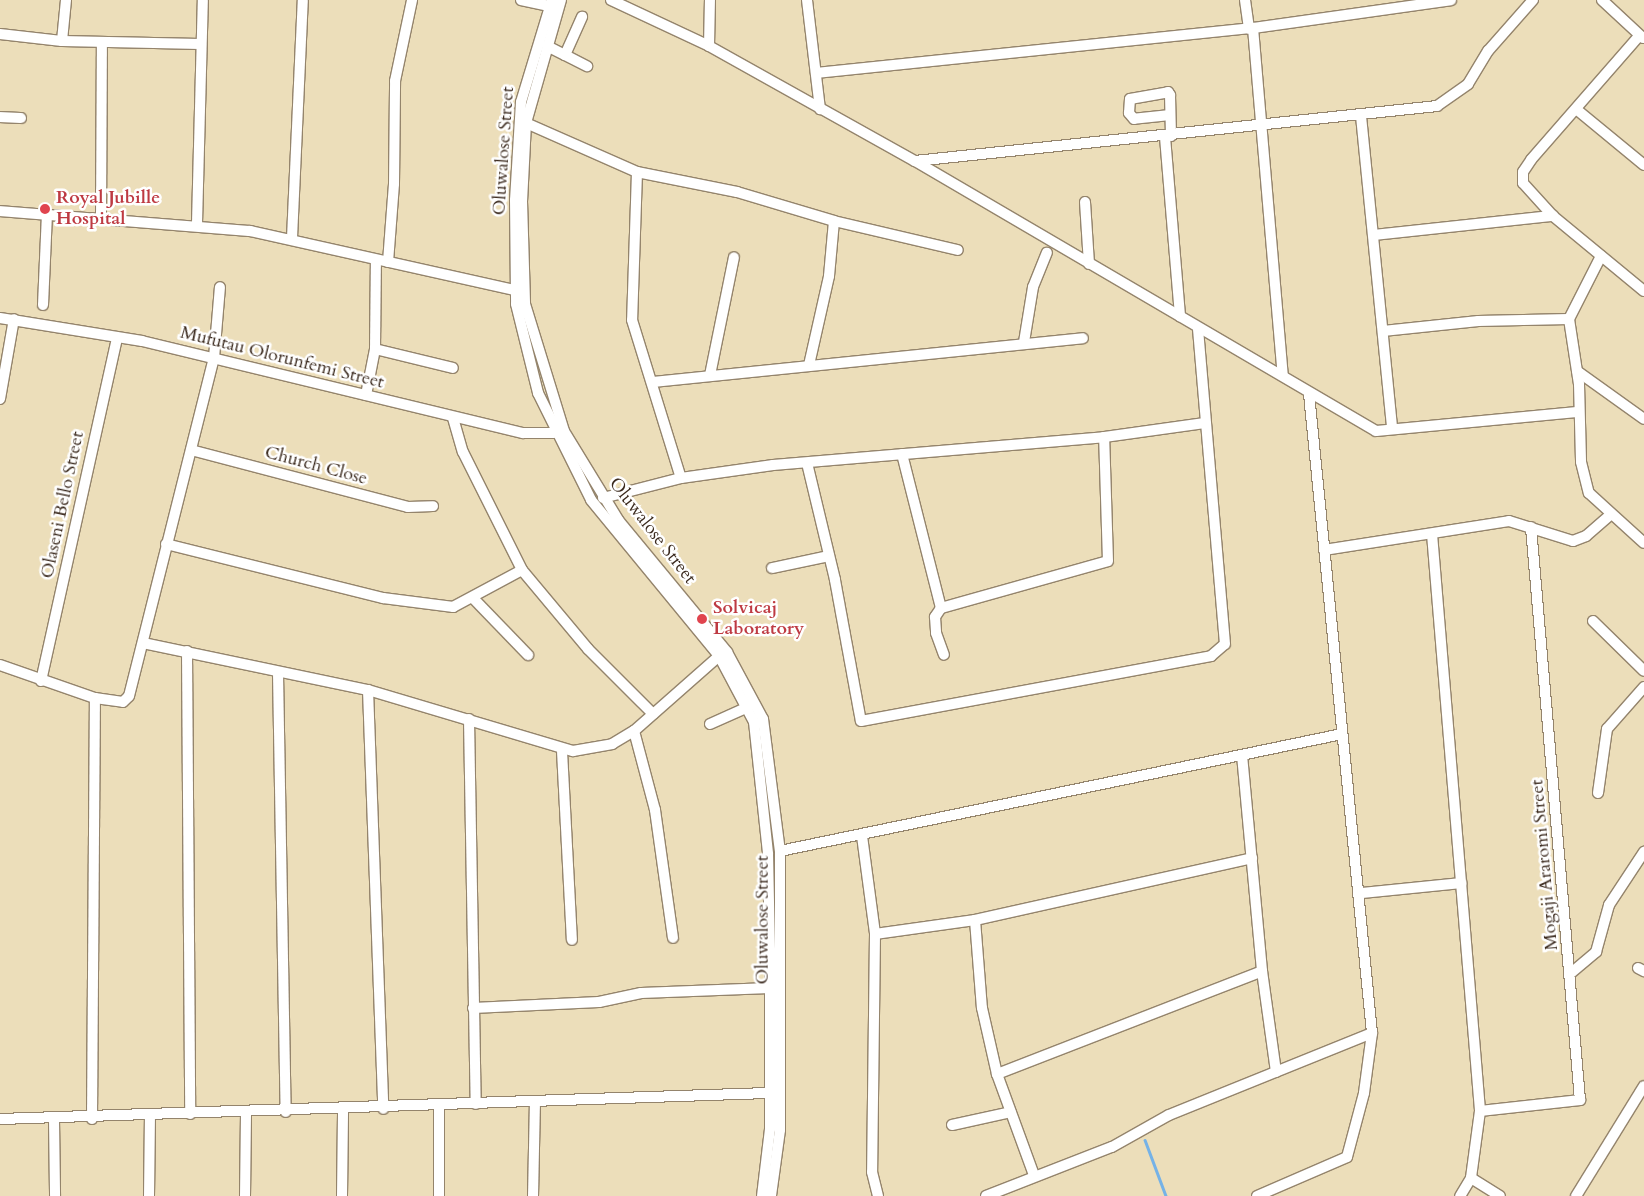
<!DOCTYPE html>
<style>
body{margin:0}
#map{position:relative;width:1644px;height:1196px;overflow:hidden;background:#ecdeba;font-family:Cardo,serif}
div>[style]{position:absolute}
.stream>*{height:2.5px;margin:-1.25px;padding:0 1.25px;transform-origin:1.25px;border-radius:1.25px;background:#75b2e7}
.roads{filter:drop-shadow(1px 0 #94846c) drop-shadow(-1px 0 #94846c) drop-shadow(0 1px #94846c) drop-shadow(0 -1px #94846c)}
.minor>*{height:10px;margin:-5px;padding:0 5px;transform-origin:5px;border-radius:5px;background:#fff}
.dots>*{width:14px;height:14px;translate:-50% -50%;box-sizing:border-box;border:2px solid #fff;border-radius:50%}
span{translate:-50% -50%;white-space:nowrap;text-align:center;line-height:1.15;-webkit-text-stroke:5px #fff;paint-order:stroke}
.street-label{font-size:18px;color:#3b2a1e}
.health-label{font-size:18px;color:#be3a42;font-weight:700}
.left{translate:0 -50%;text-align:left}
</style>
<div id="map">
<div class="stream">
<div style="left:1145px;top:1140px;width:60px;rotate:69.4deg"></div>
</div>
<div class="roads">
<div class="minor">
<div style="left:66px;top:0;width:41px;rotate:95.6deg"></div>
<div style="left:62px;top:41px;width:138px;rotate:1.2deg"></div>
<div style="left:521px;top:0;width:30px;rotate:12deg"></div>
<div style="left:552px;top:0;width:107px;rotate:106.9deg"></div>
<div style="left:521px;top:102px;width:98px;rotate:93.5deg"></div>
<div style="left:515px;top:200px;width:104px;rotate:89.4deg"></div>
<div style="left:516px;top:304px;width:92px;rotate:76.1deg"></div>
<div style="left:538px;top:393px;width:119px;rotate:63.6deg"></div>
<div style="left:591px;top:500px;width:202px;rotate:50.6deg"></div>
<div style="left:719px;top:656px;width:75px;rotate:62.1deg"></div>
<div style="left:754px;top:722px;width:133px;rotate:83.9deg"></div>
<div style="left:768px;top:854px;width:96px;rotate:88.8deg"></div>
<div style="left:770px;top:950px;width:179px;rotate:90deg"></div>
<div style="left:770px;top:1129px;width:67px;rotate:96.8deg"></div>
<div style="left:561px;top:0;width:128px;rotate:105.9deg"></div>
<div style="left:526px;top:123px;width:78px;rotate:92.9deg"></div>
<div style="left:522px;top:201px;width:103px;rotate:88.3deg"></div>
<div style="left:525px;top:304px;width:133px;rotate:72.9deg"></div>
<div style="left:564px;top:431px;width:105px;rotate:58.6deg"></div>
<div style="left:619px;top:521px;width:170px;rotate:50.5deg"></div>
<div style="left:727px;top:652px;width:76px;rotate:61.8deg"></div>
<div style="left:763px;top:719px;width:133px;rotate:82.7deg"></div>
<div style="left:780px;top:851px;width:279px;rotate:90deg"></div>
<div style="left:780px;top:1130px;width:67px;rotate:97.8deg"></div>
<div style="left:611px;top:0;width:108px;rotate:25.1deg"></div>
<div style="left:709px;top:46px;width:236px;rotate:29.2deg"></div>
<div style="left:915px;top:161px;width:534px;rotate:30.36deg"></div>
<div style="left:1376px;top:431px;width:202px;rotate:-5.4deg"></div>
<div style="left:807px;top:0;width:110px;rotate:83.2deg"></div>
<div style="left:1245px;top:0;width:29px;rotate:82deg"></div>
<div style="left:1602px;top:0;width:56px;rotate:42.8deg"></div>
<div style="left:1253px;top:28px;width:348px;rotate:85.1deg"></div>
<div style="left:0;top:34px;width:62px;rotate:6.4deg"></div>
<div style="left:1639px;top:36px;width:164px;rotate:131.1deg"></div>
<div style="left:1531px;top:160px;width:14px;rotate:124deg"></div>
<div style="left:1523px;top:172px;width:11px;rotate:90deg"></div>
<div style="left:1523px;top:183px;width:45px;rotate:47.7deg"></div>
<div style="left:1553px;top:216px;width:118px;rotate:39.5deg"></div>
<div style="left:547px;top:46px;width:20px;rotate:27deg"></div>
<div style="left:565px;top:55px;width:42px;rotate:-65.9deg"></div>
<div style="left:709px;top:46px;width:46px;rotate:-88.8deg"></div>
<div style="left:565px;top:55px;width:25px;rotate:27deg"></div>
<div style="left:816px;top:73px;width:439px;rotate:-5.9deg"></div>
<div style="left:1253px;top:28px;width:200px;rotate:-8deg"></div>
<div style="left:1576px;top:109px;width:88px;rotate:39.5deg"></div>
<div style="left:1170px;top:115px;width:36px;rotate:174deg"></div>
<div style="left:1134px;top:119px;width:8px;rotate:-130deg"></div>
<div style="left:1129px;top:113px;width:14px;rotate:-86deg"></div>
<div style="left:1130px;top:99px;width:39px;rotate:-10deg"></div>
<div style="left:1168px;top:92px;width:4px;rotate:56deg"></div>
<div style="left:1170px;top:95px;width:41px;rotate:88.6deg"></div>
<div style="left:1361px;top:116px;width:314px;rotate:84.3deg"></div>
<div style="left:0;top:117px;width:21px;rotate:3deg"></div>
<div style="left:526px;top:123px;width:121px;rotate:23.8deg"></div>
<div style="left:637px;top:172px;width:102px;rotate:11.3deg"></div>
<div style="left:737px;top:192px;width:101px;rotate:16.6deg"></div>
<div style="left:834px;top:221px;width:127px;rotate:13.2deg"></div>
<div style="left:1165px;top:137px;width:180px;rotate:85.2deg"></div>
<div style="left:915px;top:161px;width:525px;rotate:-6.01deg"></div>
<div style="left:1437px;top:106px;width:38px;rotate:-35deg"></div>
<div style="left:1468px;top:84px;width:39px;rotate:-59deg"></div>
<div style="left:1488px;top:51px;width:68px;rotate:-48.6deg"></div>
<div style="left:637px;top:172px;width:148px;rotate:91.9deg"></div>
<div style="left:632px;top:320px;width:165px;rotate:72.8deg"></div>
<div style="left:1085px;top:202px;width:62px;rotate:86.3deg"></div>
<div style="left:0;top:211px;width:251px;rotate:4.6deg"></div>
<div style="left:250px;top:231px;width:271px;rotate:12.6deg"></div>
<div style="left:101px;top:218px;width:176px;rotate:-89.7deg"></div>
<div style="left:197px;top:223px;width:223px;rotate:-88.5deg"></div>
<div style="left:1374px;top:235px;width:180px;rotate:-6.1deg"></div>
<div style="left:292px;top:238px;width:238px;rotate:-87.4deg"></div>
<div style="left:1601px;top:256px;width:71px;rotate:116.9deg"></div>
<div style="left:1569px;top:319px;width:66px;rotate:81.3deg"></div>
<div style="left:1579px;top:384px;width:78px;rotate:88.5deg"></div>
<div style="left:1581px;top:462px;width:32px;rotate:76deg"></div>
<div style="left:1589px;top:493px;width:74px;rotate:42.3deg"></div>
<div style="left:388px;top:262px;width:78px;rotate:-85.6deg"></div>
<div style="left:394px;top:184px;width:103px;rotate:-89.4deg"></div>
<div style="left:395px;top:81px;width:83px;rotate:-78.1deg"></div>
<div style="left:43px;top:305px;width:90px;rotate:-87.5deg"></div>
<div style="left:0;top:318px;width:144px;rotate:9.2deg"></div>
<div style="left:142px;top:341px;width:392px;rotate:13.6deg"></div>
<div style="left:523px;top:433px;width:31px"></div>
<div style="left:1383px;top:331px;width:96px;rotate:-6deg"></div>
<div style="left:1478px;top:321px;width:91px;rotate:-1.3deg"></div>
<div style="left:1024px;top:342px;width:56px;rotate:-80.7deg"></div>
<div style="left:1033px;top:287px;width:37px;rotate:-68deg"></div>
<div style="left:375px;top:349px;width:80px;rotate:13.7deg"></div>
<div style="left:809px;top:365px;width:91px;rotate:-77.3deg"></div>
<div style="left:829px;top:276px;width:55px;rotate:-84.8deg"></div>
<div style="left:1577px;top:371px;width:82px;rotate:35.6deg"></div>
<div style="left:710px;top:375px;width:120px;rotate:-78.5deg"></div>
<div style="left:653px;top:382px;width:432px;rotate:-5.8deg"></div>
<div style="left:366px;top:395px;width:47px;rotate:-78.9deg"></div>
<div style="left:375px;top:349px;width:89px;rotate:-89.4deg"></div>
<div style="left:0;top:399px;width:81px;rotate:-80.1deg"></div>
<div style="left:453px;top:418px;width:35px;rotate:74deg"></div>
<div style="left:463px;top:452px;width:132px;rotate:63.4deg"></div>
<div style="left:522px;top:570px;width:103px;rotate:50.1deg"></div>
<div style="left:588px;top:649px;width:92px;rotate:45deg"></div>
<div style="left:191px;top:450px;width:224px;rotate:14.7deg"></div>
<div style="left:408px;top:507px;width:25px;rotate:-2deg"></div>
<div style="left:902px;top:454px;width:159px;rotate:75.8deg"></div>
<div style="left:941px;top:608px;width:11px;rotate:124deg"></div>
<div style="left:935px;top:617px;width:16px;rotate:86deg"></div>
<div style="left:936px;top:633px;width:23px;rotate:70deg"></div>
<div style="left:807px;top:463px;width:120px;rotate:76.5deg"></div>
<div style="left:835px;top:580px;width:143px;rotate:79.6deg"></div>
<div style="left:861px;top:721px;width:356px;rotate:-10.5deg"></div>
<div style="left:1211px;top:656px;width:18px;rotate:-41deg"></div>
<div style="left:1225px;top:644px;width:317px;rotate:-94.9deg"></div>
<div style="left:603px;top:498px;width:81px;rotate:-14.4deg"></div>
<div style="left:681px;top:478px;width:93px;rotate:-8deg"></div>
<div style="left:773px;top:465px;width:332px;rotate:-4.8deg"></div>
<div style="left:1104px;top:437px;width:102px;rotate:-7.9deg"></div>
<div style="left:1432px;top:534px;width:579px;rotate:85.24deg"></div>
<div style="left:1480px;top:1111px;width:68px;rotate:97.7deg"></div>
<div style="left:1471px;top:1178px;width:21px;rotate:121deg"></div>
<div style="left:166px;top:544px;width:224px;rotate:14deg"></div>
<div style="left:383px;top:598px;width:71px;rotate:7.3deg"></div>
<div style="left:453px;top:607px;width:78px;rotate:-28.2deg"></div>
<div style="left:1324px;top:550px;width:187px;rotate:-8.9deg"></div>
<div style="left:1509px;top:521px;width:67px;rotate:17.4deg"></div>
<div style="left:1573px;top:541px;width:14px;rotate:-21deg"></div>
<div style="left:1586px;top:536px;width:32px;rotate:-41deg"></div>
<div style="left:772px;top:568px;width:58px;rotate:-11.9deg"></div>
<div style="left:474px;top:599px;width:78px;rotate:46deg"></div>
<div style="left:941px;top:608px;width:173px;rotate:-15.7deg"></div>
<div style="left:1108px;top:561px;width:124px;rotate:-91.8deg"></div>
<div style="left:1593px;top:621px;width:71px;rotate:44.4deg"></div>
<div style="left:143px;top:643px;width:230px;rotate:11.8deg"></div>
<div style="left:368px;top:690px;width:214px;rotate:16.6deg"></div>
<div style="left:573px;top:751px;width:40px;rotate:-10deg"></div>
<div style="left:612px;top:744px;width:26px;rotate:-31deg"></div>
<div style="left:634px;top:731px;width:113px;rotate:-41.4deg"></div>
<div style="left:187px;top:651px;width:463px;rotate:89.6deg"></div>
<div style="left:0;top:665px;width:101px;rotate:19.2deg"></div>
<div style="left:95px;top:698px;width:28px;rotate:8deg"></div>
<div style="left:123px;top:702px;width:8px;rotate:-45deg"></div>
<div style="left:129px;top:696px;width:349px;rotate:-75.9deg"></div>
<div style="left:214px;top:358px;width:71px;rotate:-85.2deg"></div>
<div style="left:278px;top:673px;width:439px;rotate:89deg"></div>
<div style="left:41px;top:681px;width:352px;rotate:-77.5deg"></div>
<div style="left:368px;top:690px;width:419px;rotate:87.9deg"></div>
<div style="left:469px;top:719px;width:385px;rotate:89deg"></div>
<div style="left:710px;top:724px;width:42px;rotate:-24.1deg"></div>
<div style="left:634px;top:731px;width:82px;rotate:75.1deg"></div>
<div style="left:655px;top:810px;width:129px;rotate:82deg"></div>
<div style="left:562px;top:751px;width:189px;rotate:87deg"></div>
<div style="left:1242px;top:755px;width:217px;rotate:84.7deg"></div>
<div style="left:1262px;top:971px;width:102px;rotate:82.1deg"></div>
<div style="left:1598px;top:793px;width:65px;rotate:-82deg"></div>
<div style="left:1607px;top:729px;width:56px;rotate:-48.6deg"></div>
<div style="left:862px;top:836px;width:99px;rotate:82.4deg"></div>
<div style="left:875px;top:934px;width:238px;rotate:90.7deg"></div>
<div style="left:872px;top:1172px;width:25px;rotate:76deg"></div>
<div style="left:780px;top:851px;width:574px;rotate:-11.76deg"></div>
<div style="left:1362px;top:893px;width:100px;rotate:-5.7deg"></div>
<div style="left:975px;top:920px;width:88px;rotate:85.5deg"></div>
<div style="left:982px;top:1008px;width:68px;rotate:77.2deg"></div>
<div style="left:997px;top:1074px;width:108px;rotate:69.9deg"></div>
<div style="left:875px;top:934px;width:101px;rotate:-8deg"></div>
<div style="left:975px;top:920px;width:284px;rotate:-12.6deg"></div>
<div style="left:1638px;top:968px;width:7px;rotate:27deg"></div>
<div style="left:1571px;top:973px;width:33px;rotate:-40deg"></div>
<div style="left:1596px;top:952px;width:49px;rotate:-74.5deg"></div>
<div style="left:1609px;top:905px;width:64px;rotate:-56.6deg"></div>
<div style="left:473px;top:1008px;width:126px;rotate:-2.7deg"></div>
<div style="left:599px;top:1002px;width:43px;rotate:-12.1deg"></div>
<div style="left:641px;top:993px;width:129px;rotate:-2.2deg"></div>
<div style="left:997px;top:1074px;width:284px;rotate:-21.2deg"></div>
<div style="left:1480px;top:1111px;width:101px;rotate:-6.3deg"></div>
<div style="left:1580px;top:1100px;width:575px;rotate:-94.89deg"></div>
<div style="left:0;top:1119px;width:768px;rotate:-1.94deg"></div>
<div style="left:92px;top:1119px;width:421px;rotate:-89.6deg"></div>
<div style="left:54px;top:1120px;width:76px;rotate:89.2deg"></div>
<div style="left:952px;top:1125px;width:60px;rotate:-12.4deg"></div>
<div style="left:1471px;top:1178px;width:34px;rotate:32deg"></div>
<div style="left:149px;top:1196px;width:80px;rotate:-89.3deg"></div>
<div style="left:245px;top:1196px;width:83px;rotate:-89.3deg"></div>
<div style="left:342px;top:1196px;width:85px;rotate:-89.3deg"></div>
<div style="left:439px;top:1196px;width:89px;rotate:-90deg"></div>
<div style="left:533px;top:1196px;width:94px;rotate:-88.8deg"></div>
<div style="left:986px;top:1196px;width:135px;rotate:-21.3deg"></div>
<div style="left:1112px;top:1147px;width:65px;rotate:-29.3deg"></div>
<div style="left:1169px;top:1115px;width:219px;rotate:-22deg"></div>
<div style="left:1257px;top:1196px;width:98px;rotate:-23.4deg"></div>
<div style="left:1347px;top:1157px;width:66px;rotate:-75.1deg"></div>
<div style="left:1364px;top:1093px;width:61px;rotate:-82.4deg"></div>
<div style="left:1372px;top:1033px;width:642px;rotate:-95.63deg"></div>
<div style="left:1576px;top:1196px;width:129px;rotate:-58.3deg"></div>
</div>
</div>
<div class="dots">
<div style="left:45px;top:209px;background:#e0444e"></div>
<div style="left:702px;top:619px;background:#e0444e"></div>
</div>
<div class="street-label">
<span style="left:504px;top:151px;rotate:-86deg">Oluwalose Street</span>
<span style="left:282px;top:358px;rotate:14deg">Mufutau Olorunfemi Street</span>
<span style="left:316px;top:466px;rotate:15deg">Church Close</span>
<span style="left:63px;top:505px;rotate:-78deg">Olaseni Bello Street</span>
<span style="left:652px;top:531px;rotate:52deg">Oluwalose Street</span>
<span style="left:1545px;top:865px;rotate:-95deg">Mogaji Araromi Street</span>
<span style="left:763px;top:920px;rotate:-90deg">Oluwalose Street</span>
</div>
<div class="health-label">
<span class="left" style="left:56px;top:209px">Royal Jubille<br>Hospital</span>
<span class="left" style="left:713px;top:619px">Solvicaj<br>Laboratory</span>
</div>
</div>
